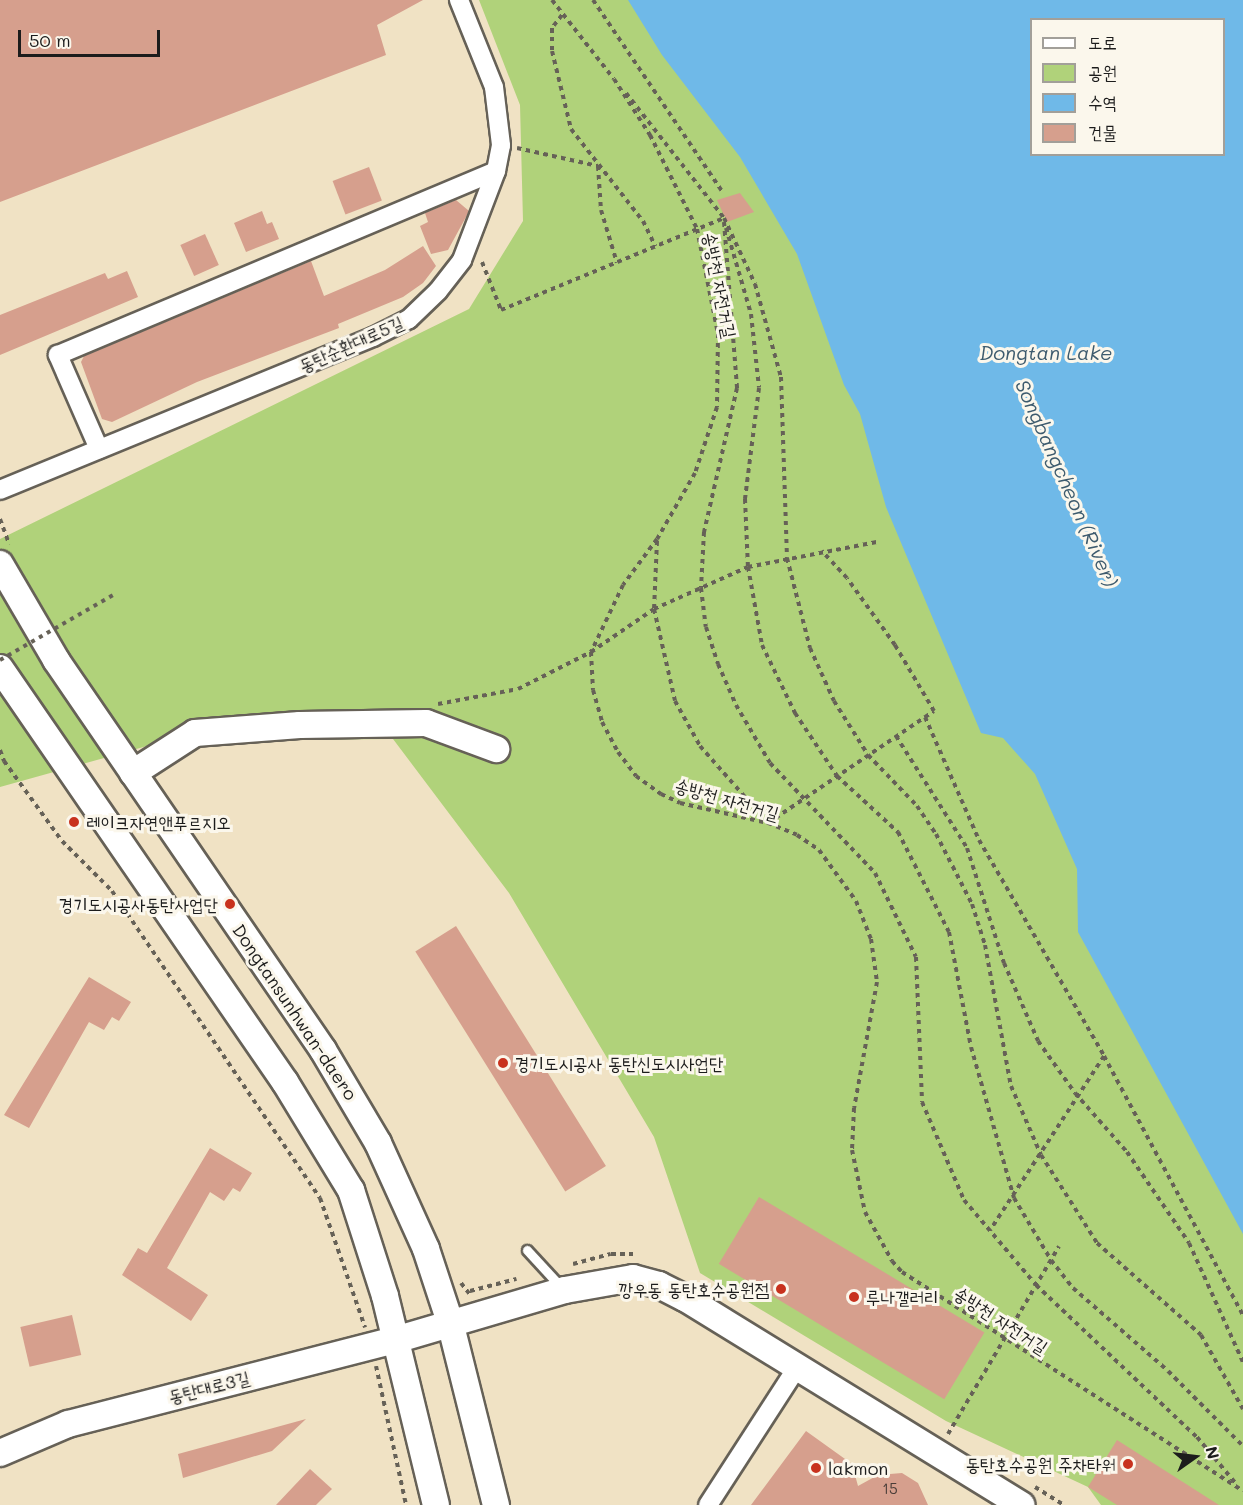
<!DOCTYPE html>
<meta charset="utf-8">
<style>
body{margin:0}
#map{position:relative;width:1243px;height:1505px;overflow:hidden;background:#f0e2c4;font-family:Mali,"Poor Story",sans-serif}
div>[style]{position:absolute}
.green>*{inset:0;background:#b0d27a}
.water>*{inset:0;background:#6fb9e8}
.building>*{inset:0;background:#d69f8d;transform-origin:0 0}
.path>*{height:4px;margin-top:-2px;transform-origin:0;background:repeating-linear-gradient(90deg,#666157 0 4.5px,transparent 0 9px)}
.roads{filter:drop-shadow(2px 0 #666157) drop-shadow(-2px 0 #666157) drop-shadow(0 2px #666157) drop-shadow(0 -2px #666157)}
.lane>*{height:9px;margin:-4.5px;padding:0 4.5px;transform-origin:4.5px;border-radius:4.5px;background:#fff}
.street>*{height:18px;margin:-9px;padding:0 9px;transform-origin:9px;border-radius:9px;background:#fff}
.secondary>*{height:26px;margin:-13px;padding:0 13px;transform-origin:13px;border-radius:13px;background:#fff}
.path-bridge>*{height:4px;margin-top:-2px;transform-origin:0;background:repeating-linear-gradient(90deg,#666157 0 4.5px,transparent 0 9px)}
.dots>*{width:16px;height:16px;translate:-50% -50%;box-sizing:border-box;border:3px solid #fbf7ec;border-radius:50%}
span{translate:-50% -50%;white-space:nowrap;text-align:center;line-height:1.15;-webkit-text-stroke:6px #fbf7ec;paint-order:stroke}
.number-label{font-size:15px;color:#4a3d38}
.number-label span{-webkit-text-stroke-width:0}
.street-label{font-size:18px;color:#1c1c1c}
.poi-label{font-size:18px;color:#1c1c1c}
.left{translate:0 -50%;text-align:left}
.right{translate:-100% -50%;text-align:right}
.water-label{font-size:20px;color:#3d5b6e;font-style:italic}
.legend{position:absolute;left:1030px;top:18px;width:195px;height:138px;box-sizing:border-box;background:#fbf7ec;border:2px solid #a29f99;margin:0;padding:8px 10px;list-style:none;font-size:18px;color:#1c1c1c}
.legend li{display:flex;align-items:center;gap:12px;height:30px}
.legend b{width:30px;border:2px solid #a29f99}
.north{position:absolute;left:1165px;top:1427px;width:60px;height:60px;-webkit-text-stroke:4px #fbf7ec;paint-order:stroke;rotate:76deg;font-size:16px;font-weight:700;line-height:24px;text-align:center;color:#1c1c1c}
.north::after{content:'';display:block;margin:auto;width:21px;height:27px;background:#1c1c1c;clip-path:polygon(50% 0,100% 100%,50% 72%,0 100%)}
.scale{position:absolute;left:18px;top:30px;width:142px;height:27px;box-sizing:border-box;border:3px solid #1c1c1c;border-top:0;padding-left:8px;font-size:18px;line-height:21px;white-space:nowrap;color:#1c1c1c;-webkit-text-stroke:4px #fbf7ec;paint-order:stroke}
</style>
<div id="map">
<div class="green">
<div style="clip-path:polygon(evenodd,479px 0,1243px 0,1243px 1505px,1101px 1505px,1088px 1487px,946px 1421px,700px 1273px,654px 1137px,509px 893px,393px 739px,165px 741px,0 787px,0 539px,469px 309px,523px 221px,520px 105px,479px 0,1032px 20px,1224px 20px,1224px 154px,1032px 154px,1032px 20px)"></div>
</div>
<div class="water">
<div style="clip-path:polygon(evenodd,628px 0,1243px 0,1243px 1234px,1078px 932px,1077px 869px,1035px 774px,1003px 738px,981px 733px,886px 507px,860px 414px,844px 385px,797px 254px,740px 157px,662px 55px,628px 0,1032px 20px,1224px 20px,1224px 154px,1032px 154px,1032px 20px)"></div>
</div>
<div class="building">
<div style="clip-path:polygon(0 0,423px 0,377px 25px,386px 55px,0 202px)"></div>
<div style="left:369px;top:167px;width:36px;height:39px;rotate:69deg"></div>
<div style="clip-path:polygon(740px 193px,754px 212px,727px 222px,717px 200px)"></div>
<div style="clip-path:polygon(456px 200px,469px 211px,466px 217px,448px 250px,431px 254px,420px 226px,428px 222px,425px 213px)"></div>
<div style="clip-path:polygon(262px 211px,267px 224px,272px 222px,279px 239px,246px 252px,234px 223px)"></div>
<div style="left:205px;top:234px;width:34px;height:27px;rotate:66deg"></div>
<div style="clip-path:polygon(423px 246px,436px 266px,423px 283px,403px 297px,338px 324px,339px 328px,197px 382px,112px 422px,102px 419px,81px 362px,84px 356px,311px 261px,324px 296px,385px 270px)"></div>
<div style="clip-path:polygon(127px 271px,138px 297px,0 355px,0 315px,105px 273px,108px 279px)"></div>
<div style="left:456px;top:926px;width:283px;height:48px;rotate:58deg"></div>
<div style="clip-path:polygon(89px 977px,131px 1002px,119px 1021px,112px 1017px,104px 1030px,89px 1022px,29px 1128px,4px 1115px)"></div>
<div style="clip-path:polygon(210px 1148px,252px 1173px,240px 1192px,233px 1188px,224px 1201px,210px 1192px,167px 1268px,208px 1295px,191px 1321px,122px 1275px,138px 1248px,147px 1253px)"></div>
<div style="left:759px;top:1197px;width:263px;height:78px;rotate:31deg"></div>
<div style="left:72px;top:1315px;width:41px;height:53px;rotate:77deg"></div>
<div style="clip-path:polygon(306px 1419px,272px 1451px,183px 1478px,178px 1454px)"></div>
<div style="clip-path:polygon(806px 1431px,852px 1464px,858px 1486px,878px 1475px,902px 1473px,918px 1483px,928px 1505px,751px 1505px)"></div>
<div style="clip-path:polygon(1117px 1440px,1219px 1505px,1117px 1505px,1088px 1487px)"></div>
<div style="clip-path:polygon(310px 1469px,332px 1489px,316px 1505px,276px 1505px)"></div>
</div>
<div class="path">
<div style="left:552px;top:0;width:100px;rotate:51.9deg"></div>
<div style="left:614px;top:79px;width:67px;rotate:57.3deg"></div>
<div style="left:650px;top:135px;width:105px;rotate:63.4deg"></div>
<div style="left:697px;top:229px;width:107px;rotate:78.7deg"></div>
<div style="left:718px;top:334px;width:73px;rotate:90.8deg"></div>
<div style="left:717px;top:407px;width:70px;rotate:108.4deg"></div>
<div style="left:695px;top:473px;width:76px;rotate:119.9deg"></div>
<div style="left:657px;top:539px;width:57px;rotate:126.5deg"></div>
<div style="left:623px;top:585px;width:74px;rotate:115.5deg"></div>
<div style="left:591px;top:652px;width:38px;rotate:87deg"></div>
<div style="left:593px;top:690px;width:33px;rotate:74deg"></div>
<div style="left:602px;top:722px;width:34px;rotate:62deg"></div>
<div style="left:618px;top:752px;width:30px;rotate:53deg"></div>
<div style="left:636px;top:776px;width:31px;rotate:36deg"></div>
<div style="left:661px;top:794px;width:21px;rotate:25deg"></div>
<div style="left:680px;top:803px;width:90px;rotate:12.8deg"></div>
<div style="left:768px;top:823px;width:31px;rotate:22deg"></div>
<div style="left:797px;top:835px;width:27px;rotate:34deg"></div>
<div style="left:819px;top:850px;width:63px;rotate:54deg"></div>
<div style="left:856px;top:901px;width:41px;rotate:68.5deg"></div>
<div style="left:871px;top:939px;width:43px;rotate:82.1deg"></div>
<div style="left:877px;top:982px;width:128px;rotate:100.3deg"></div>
<div style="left:854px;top:1108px;width:42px;rotate:92.7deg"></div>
<div style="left:852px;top:1150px;width:63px;rotate:78.2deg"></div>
<div style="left:865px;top:1212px;width:56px;rotate:61.1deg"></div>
<div style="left:892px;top:1261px;width:15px;rotate:48deg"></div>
<div style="left:902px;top:1272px;width:405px;rotate:32.7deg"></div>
<div style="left:593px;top:0;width:230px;rotate:56deg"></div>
<div style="left:562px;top:15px;width:16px;rotate:128deg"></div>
<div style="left:552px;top:28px;width:23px;rotate:90deg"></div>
<div style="left:552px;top:51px;width:80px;rotate:76.3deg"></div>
<div style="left:571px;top:129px;width:117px;rotate:52deg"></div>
<div style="left:643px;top:221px;width:28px;rotate:64deg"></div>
<div style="left:626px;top:93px;width:159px;rotate:51.9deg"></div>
<div style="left:724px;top:218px;width:73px;rotate:64.8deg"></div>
<div style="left:755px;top:284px;width:97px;rotate:74.4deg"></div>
<div style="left:781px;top:377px;width:181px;rotate:88.1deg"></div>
<div style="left:787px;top:558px;width:93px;rotate:75.7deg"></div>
<div style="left:810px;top:648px;width:58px;rotate:65.6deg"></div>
<div style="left:834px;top:701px;width:64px;rotate:57.8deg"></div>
<div style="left:868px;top:755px;width:71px;rotate:46.1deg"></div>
<div style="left:917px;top:806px;width:34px;rotate:56deg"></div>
<div style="left:936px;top:834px;width:79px;rotate:62.8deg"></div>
<div style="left:972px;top:904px;width:43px;rotate:72.4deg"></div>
<div style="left:985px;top:945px;width:143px;rotate:79.6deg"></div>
<div style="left:1011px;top:1086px;width:75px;rotate:66.5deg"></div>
<div style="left:1041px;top:1155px;width:104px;rotate:57.5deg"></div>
<div style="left:1097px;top:1243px;width:139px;rotate:41.5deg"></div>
<div style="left:1201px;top:1335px;width:85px;rotate:60.4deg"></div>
<div style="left:517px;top:148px;width:83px;rotate:12.5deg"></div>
<div style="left:598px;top:166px;width:44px;rotate:86.1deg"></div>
<div style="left:601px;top:210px;width:55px;rotate:73.2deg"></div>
<div style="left:724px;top:222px;width:167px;rotate:85.5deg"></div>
<div style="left:737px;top:388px;width:148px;rotate:102.9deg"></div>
<div style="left:704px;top:532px;width:56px;rotate:93.1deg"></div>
<div style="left:701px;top:588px;width:39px;rotate:83deg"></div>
<div style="left:706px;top:627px;width:39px;rotate:72deg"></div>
<div style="left:718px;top:664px;width:45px;rotate:66.3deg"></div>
<div style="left:736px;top:705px;width:67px;rotate:59.6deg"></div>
<div style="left:770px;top:763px;width:152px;rotate:46.3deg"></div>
<div style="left:875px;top:873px;width:93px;rotate:64deg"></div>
<div style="left:916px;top:957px;width:145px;rotate:87.6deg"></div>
<div style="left:922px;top:1102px;width:107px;rotate:66.8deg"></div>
<div style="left:964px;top:1200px;width:111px;rotate:49.7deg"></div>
<div style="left:1036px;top:1285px;width:221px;rotate:43.4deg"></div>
<div style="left:1197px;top:1437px;width:62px;rotate:50.2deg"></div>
<div style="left:726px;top:228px;width:90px;rotate:73.8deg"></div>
<div style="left:751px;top:314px;width:74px;rotate:83.8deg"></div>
<div style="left:759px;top:388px;width:112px;rotate:97.2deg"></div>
<div style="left:745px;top:499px;width:68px;rotate:87.5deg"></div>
<div style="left:748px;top:567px;width:79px;rotate:79.8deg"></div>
<div style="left:762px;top:645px;width:76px;rotate:64.1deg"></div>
<div style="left:795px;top:713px;width:76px;rotate:56.3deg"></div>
<div style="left:837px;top:776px;width:83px;rotate:42.6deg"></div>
<div style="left:898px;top:832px;width:112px;rotate:63deg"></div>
<div style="left:949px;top:932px;width:117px;rotate:79.2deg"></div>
<div style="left:971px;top:1047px;width:157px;rotate:74.1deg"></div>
<div style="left:1014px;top:1198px;width:72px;rotate:59.2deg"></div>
<div style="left:1051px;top:1260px;width:36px;rotate:52deg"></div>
<div style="left:1073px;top:1288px;width:126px;rotate:41.1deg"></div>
<div style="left:1168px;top:1371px;width:106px;rotate:45deg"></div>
<div style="left:482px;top:262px;width:52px;rotate:68.4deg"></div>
<div style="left:501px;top:310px;width:241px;rotate:-22.4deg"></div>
<div style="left:0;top:519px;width:27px;rotate:70deg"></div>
<div style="left:657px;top:541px;width:68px;rotate:92.5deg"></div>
<div style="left:654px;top:609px;width:94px;rotate:77.1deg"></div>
<div style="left:675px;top:701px;width:51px;rotate:60.9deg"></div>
<div style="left:700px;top:746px;width:103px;rotate:48.6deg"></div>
<div style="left:768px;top:823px;width:200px;rotate:-34deg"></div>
<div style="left:934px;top:711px;width:77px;rotate:-120.6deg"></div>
<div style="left:895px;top:645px;width:82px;rotate:-125.6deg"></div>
<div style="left:847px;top:578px;width:37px;rotate:-133deg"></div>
<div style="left:438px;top:704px;width:81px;rotate:-10.6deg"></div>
<div style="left:518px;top:689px;width:82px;rotate:-26.9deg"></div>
<div style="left:591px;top:652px;width:76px;rotate:-34.3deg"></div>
<div style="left:654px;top:609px;width:103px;rotate:-24.1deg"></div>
<div style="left:748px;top:567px;width:131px;rotate:-11deg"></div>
<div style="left:925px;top:717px;width:134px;rotate:66.3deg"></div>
<div style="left:979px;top:840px;width:250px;rotate:59.9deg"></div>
<div style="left:1104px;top:1056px;width:208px;rotate:123.2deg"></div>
<div style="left:896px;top:736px;width:133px;rotate:57.6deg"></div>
<div style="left:967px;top:848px;width:121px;rotate:72.2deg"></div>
<div style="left:1004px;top:963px;width:85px;rotate:66.4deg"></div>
<div style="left:1038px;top:1041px;width:64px;rotate:54.6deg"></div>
<div style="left:1075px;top:1093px;width:79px;rotate:48.6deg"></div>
<div style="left:1127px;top:1152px;width:110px;rotate:55.7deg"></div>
<div style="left:1189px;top:1243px;width:131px;rotate:65.6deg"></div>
<div style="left:0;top:750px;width:12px;rotate:70deg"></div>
<div style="left:4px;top:761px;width:99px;rotate:54.1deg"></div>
<div style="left:62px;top:841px;width:71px;rotate:45deg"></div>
<div style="left:112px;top:891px;width:371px;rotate:55.9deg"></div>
<div style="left:320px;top:1198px;width:137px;rotate:70.8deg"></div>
<div style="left:1104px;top:1056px;width:294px;rotate:61.8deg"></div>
<div style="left:573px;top:1264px;width:39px;rotate:-15deg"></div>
<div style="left:611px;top:1254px;width:22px"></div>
<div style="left:461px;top:1283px;width:16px;rotate:52deg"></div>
<div style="left:470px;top:1291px;width:48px;rotate:-14.6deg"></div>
<div style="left:376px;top:1366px;width:142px;rotate:77.8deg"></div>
<div style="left:948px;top:1434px;width:218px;rotate:-59.4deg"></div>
<div style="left:1035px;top:1487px;width:34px;rotate:32deg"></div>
</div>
<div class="roads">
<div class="lane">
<div style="left:527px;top:1250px;width:50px;rotate:47.4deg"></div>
</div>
<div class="street">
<div style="left:99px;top:449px;width:103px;rotate:-113.6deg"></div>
<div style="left:58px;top:355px;width:475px;rotate:-22.8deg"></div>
<div style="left:0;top:490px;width:403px;rotate:-22.3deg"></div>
<div style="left:373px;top:337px;width:40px;rotate:-26.6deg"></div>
<div style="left:409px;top:319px;width:40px;rotate:-44deg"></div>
<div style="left:438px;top:291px;width:39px;rotate:-52deg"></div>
<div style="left:462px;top:260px;width:95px;rotate:-69.1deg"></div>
<div style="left:496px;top:171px;width:26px;rotate:-79deg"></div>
<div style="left:501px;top:145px;width:58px;rotate:-96.9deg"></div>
<div style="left:494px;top:87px;width:94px;rotate:-111.9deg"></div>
<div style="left:708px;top:1505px;width:166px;rotate:-57.1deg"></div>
</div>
<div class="secondary">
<div style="left:0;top:564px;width:111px;rotate:59.7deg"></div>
<div style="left:56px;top:660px;width:473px;rotate:55.6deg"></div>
<div style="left:323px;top:1050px;width:108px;rotate:59.4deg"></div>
<div style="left:378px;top:1143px;width:116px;rotate:65.6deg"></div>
<div style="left:426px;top:1249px;width:77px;rotate:71.8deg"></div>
<div style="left:450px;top:1322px;width:189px;rotate:75.9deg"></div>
<div style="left:0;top:668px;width:503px;rotate:55.46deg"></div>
<div style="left:285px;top:1082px;width:127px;rotate:58.6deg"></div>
<div style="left:351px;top:1190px;width:111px;rotate:72.2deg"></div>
<div style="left:385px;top:1296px;width:215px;rotate:76.3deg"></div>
<div style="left:133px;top:773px;width:74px;rotate:-32.8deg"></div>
<div style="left:195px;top:733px;width:105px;rotate:-4.4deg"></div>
<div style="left:300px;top:725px;width:126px;rotate:-0.9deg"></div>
<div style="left:426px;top:723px;width:75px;rotate:20.4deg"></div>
<div style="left:0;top:1453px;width:74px;rotate:-23.1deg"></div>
<div style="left:68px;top:1424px;width:338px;rotate:-14.4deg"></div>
<div style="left:395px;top:1340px;width:177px;rotate:-16.4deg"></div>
<div style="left:565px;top:1290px;width:69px;rotate:-10deg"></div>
<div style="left:633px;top:1278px;width:27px;rotate:15deg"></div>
<div style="left:659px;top:1285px;width:29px;rotate:27deg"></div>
<div style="left:685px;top:1298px;width:395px;rotate:31.6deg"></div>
</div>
</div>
<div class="path-bridge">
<div style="left:0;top:660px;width:133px;rotate:-29.9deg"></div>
</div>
<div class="dots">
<div style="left:74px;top:822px;background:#c8321e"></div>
<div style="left:230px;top:904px;background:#c8321e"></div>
<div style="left:503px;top:1063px;background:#c8321e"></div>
<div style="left:781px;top:1289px;background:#c8321e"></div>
<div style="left:854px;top:1297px;background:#c8321e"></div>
<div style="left:1128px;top:1464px;background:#c8321e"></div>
<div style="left:816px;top:1468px;background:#c8321e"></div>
</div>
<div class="number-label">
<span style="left:890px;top:1489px">15</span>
</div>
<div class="street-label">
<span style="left:720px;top:285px;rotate:79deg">송방천 자전거길</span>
<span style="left:351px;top:344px;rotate:-24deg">동탄순환대로5길</span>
<span style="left:727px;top:799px;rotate:16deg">송방천 자전거길</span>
<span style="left:295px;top:1012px;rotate:56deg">Dongtansunhwan-daero</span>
<span style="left:1001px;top:1320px;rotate:33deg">송방천 자전거길</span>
<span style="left:209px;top:1387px;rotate:-14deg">동탄대로3길</span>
</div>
<div class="poi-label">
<span class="left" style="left:86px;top:822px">레이크자연앤푸르지오</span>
<span class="right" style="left:218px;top:904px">경기도시공사동탄사업단</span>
<span class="left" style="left:515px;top:1063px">경기도시공사 동탄신도시사업단</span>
<span class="right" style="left:769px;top:1289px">깡우동 동탄호수공원점</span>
<span class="left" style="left:866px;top:1297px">루나갤러리</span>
<span class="right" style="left:1116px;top:1464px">동탄호수공원 주차타워</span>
<span class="left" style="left:828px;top:1468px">lakmon</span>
</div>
<div class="water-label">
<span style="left:1046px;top:352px">Dongtan Lake</span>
<span style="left:1067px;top:483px;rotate:66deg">Songbangcheon (River)</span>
</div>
<ul class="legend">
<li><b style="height:8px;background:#fff"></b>도로</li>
<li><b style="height:16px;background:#b0d27a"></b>공원</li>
<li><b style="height:16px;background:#6fb9e8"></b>수역</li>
<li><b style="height:16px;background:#d69f8d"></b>건물</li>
</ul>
<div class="north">N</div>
<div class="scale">50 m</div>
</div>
